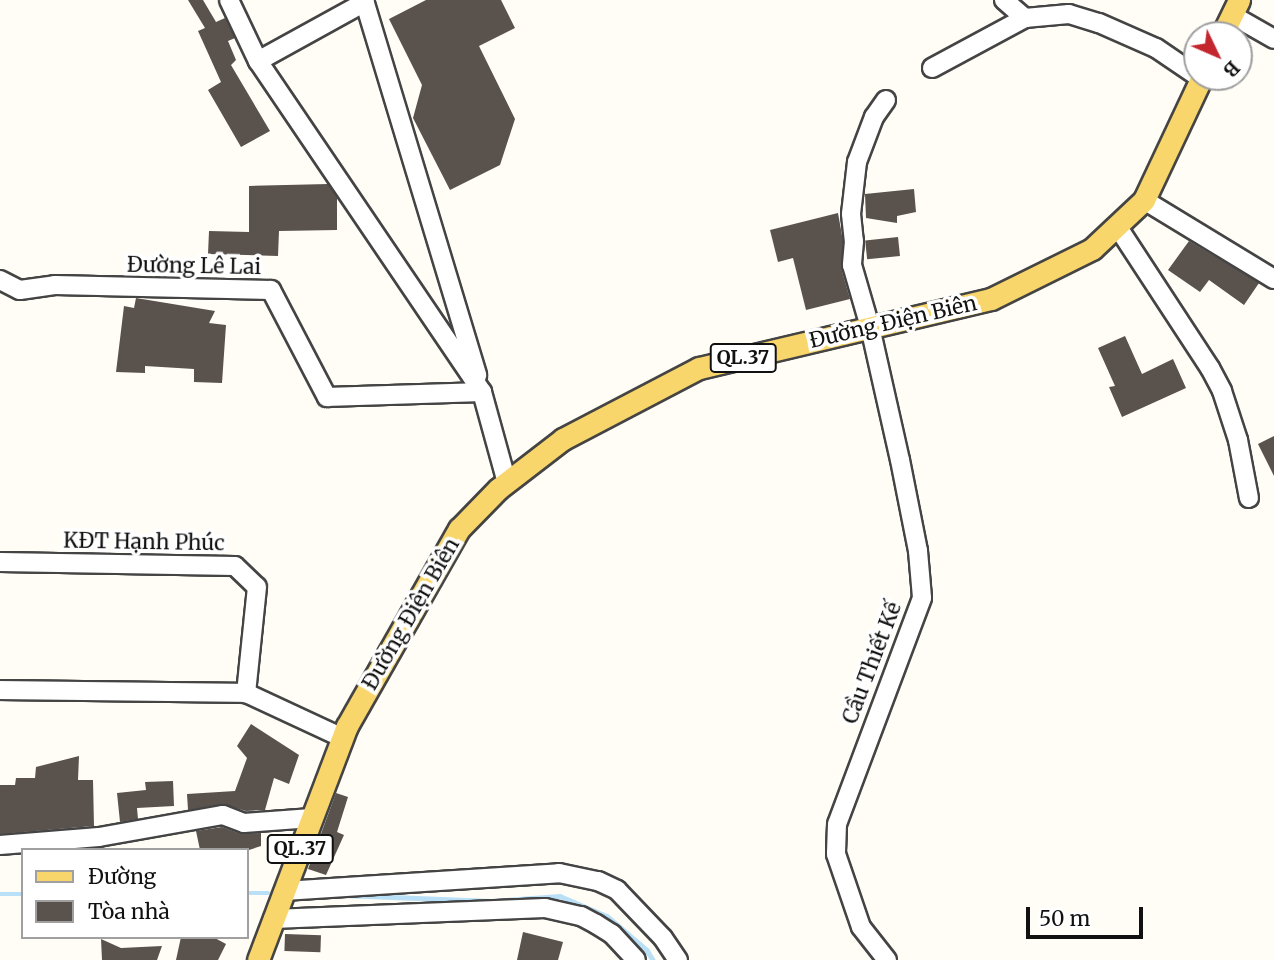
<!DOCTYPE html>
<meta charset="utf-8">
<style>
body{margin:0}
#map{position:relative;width:1274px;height:960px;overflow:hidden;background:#fffdf5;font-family:Merriweather,serif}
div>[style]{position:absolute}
.stream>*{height:4.5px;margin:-2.25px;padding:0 2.25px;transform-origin:2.25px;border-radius:2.25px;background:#b9e0f7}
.building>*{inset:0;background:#5a524d;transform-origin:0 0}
.roads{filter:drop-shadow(2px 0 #444) drop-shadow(-2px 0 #444) drop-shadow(0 2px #444) drop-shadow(0 -2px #444)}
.minor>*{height:18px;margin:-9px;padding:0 9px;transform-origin:9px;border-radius:9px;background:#fff}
.major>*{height:21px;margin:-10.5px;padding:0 10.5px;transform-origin:10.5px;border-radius:10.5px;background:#f9d66b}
span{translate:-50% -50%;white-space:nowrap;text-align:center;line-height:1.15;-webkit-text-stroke:7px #fff;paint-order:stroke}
.shield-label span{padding:2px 5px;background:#fff;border:2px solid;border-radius:5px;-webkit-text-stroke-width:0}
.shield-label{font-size:19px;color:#111;font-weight:700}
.street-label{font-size:21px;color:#111}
.legend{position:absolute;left:21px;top:848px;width:228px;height:91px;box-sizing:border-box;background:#fff;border:2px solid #a0a0a0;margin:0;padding:9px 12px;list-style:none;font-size:21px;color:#111}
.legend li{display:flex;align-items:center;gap:14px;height:35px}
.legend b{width:35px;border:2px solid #a0a0a0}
.north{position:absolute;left:1183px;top:21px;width:70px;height:70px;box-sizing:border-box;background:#fff;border:2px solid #a0a0a0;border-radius:50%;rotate:134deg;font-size:19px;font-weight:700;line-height:28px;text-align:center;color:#111}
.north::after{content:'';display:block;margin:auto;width:24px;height:32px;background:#c4262e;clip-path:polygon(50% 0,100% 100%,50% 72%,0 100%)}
.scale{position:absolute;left:1026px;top:907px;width:117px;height:32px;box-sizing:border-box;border:4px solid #111;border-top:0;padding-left:9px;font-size:21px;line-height:24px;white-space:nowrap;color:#111;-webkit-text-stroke:5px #fff;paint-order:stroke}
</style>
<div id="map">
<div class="stream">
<div style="left:247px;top:893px;width:21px"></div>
<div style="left:0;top:894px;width:23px"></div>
<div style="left:342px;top:895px;width:149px;rotate:2.3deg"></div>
<div style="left:491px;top:901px;width:69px;rotate:-4.1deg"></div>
<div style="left:560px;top:896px;width:51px;rotate:23.1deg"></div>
<div style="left:607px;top:916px;width:52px;rotate:40.4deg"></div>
<div style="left:647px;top:950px;width:12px;rotate:59deg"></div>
</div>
<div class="building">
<div style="clip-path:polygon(188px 0,203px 0,216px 22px,225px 18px,235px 38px,228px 41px,236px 60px,231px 65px,270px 131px,241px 147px,208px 90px,221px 82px,198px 31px,205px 28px)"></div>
<div style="clip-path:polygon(426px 0,501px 0,515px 28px,479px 46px,515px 119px,500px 165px,450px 190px,413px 118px,422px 85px,389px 19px)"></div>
<div style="clip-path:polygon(328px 184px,337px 198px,337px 230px,279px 231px,278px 256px,208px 254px,209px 231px,249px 232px,249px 186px)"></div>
<div style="clip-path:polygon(914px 189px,916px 212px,897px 216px,897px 223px,866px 218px,865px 194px)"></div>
<div style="clip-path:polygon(838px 213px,843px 241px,841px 268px,850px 299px,806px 310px,793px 258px,778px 262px,770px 230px)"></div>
<div style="left:898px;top:237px;width:19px;height:33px;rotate:84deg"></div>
<div style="clip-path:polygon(1189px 241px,1259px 283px,1244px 305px,1209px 280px,1200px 292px,1168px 270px)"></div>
<div style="clip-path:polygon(136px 298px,215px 311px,209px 323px,226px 325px,222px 383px,194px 382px,194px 369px,145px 366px,145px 373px,116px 372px,124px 306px,134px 308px)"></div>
<div style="clip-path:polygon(1125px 336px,1142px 374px,1173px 359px,1186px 388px,1122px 417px,1109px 387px,1115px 386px,1098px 348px)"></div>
<div style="clip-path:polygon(1274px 436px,1274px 476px,1258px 444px)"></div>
<div style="clip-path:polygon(251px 724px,299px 755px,289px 784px,274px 778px,265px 810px,246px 811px,222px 804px,188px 810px,187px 794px,235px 791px,247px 758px,237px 746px)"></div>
<div style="clip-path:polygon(79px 756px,78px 780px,93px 780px,94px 826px,0 834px,0 785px,15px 785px,16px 778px,35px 778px,36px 767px)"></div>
<div style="clip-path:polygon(173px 781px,174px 806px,137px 808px,138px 819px,120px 822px,117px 793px,146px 790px,145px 782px)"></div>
<div style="clip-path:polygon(336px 793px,348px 797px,337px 832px,344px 835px,326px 875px,308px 869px)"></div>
<div style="clip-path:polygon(222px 827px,241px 834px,261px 833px,261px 846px,249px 850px,200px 850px,196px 831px)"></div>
<div style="clip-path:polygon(523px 932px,563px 942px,558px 960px,517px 960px)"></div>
<div style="left:285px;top:934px;width:36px;height:17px;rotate:2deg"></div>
<div style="clip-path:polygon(181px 937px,213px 937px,226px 944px,218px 960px,176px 960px)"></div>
<div style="clip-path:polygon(101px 939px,121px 948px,162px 946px,157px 960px,102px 960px)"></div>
</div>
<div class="roads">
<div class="minor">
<div style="left:229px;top:0;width:68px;rotate:64.6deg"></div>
<div style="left:258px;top:61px;width:400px;rotate:55.9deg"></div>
<div style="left:364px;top:0;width:392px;rotate:73.2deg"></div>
<div style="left:1004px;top:0;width:28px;rotate:41deg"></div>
<div style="left:1025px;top:18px;width:44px;rotate:-5.2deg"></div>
<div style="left:1069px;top:14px;width:31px;rotate:17deg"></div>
<div style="left:1099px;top:23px;width:62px;rotate:23.7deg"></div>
<div style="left:1156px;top:48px;width:50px;rotate:34.3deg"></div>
<div style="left:1232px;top:15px;width:48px;rotate:29.7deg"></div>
<div style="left:258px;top:61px;width:122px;rotate:-28.9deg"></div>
<div style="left:932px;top:68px;width:106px;rotate:-28.3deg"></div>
<div style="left:886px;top:100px;width:21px;rotate:125deg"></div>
<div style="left:874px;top:117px;width:48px;rotate:110.7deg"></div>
<div style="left:857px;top:162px;width:52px;rotate:96.6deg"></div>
<div style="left:851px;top:214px;width:27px;rotate:84deg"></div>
<div style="left:854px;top:241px;width:24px;rotate:95deg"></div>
<div style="left:852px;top:265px;width:65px;rotate:73.8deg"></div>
<div style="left:870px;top:327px;width:136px;rotate:77.3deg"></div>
<div style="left:900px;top:460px;width:93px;rotate:78.8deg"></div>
<div style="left:918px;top:551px;width:47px;rotate:85.1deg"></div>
<div style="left:922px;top:598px;width:241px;rotate:110.6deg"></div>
<div style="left:837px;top:824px;width:30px;rotate:92deg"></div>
<div style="left:836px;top:854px;width:77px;rotate:71.1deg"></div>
<div style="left:861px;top:927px;width:42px;rotate:51.8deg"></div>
<div style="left:1144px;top:200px;width:152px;rotate:31.3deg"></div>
<div style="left:1117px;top:226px;width:170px;rotate:56.8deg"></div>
<div style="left:1210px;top:368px;width:26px;rotate:62deg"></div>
<div style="left:1222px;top:391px;width:52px;rotate:71.9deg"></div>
<div style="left:1238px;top:440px;width:59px;rotate:79.3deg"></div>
<div style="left:0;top:280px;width:22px;rotate:27deg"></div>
<div style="left:20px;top:290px;width:35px;rotate:-8deg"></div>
<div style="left:55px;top:285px;width:216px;rotate:1.3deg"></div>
<div style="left:271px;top:290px;width:121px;rotate:62.4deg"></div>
<div style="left:327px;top:397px;width:155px;rotate:-1.8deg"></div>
<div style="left:482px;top:392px;width:94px;rotate:74.6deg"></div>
<div style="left:0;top:562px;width:235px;rotate:1deg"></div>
<div style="left:235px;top:566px;width:30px;rotate:44deg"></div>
<div style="left:257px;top:587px;width:107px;rotate:95.9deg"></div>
<div style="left:0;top:690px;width:246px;rotate:0.7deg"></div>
<div style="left:246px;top:693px;width:107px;rotate:24.9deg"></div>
<div style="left:0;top:845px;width:99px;rotate:-4.6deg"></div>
<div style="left:99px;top:837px;width:126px;rotate:-10.1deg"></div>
<div style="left:223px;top:815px;width:22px;rotate:21deg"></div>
<div style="left:244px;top:823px;width:68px;rotate:-4.2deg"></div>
<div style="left:284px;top:891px;width:276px;rotate:-3.7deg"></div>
<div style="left:559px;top:873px;width:40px;rotate:12deg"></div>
<div style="left:598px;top:881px;width:21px;rotate:25deg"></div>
<div style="left:617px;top:890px;width:66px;rotate:46.2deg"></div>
<div style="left:663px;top:938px;width:27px;rotate:56deg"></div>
<div style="left:273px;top:919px;width:272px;rotate:-2.3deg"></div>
<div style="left:545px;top:908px;width:37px;rotate:13deg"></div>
<div style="left:581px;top:916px;width:17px;rotate:28deg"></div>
<div style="left:596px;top:924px;width:19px;rotate:32deg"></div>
<div style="left:612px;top:934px;width:35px;rotate:47deg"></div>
</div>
<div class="major">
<div style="left:1222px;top:35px;width:39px;rotate:-64deg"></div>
<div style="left:258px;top:960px;width:250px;rotate:-69.2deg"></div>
<div style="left:347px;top:726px;width:227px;rotate:-60.4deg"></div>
<div style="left:459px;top:529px;width:56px;rotate:-45.7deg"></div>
<div style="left:498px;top:489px;width:82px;rotate:-37.6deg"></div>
<div style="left:563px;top:439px;width:153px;rotate:-27.6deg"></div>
<div style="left:699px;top:368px;width:300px;rotate:-13.3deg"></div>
<div style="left:991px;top:299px;width:113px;rotate:-26.3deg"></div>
<div style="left:1092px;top:249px;width:71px;rotate:-43.3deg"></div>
<div style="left:1144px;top:200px;width:136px;rotate:-64.8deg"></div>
</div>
</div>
<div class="shield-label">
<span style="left:743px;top:358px">QL.37</span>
<span style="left:300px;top:849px">QL.37</span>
</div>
<div class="street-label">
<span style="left:194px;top:266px;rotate:1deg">Đường Lê Lai</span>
<span style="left:893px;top:322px;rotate:-13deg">Đường Điện Biên</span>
<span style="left:144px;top:542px;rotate:1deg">KĐT Hạnh Phúc</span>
<span style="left:411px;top:614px;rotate:-60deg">Đường Điện Biên</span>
<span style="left:872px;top:663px;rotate:-69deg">Cầu Thiết Kế</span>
</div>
<ul class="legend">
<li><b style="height:9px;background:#f9d66b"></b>Đường</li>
<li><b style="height:19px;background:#5a524d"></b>Tòa nhà</li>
</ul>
<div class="north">B</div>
<div class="scale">50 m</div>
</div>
